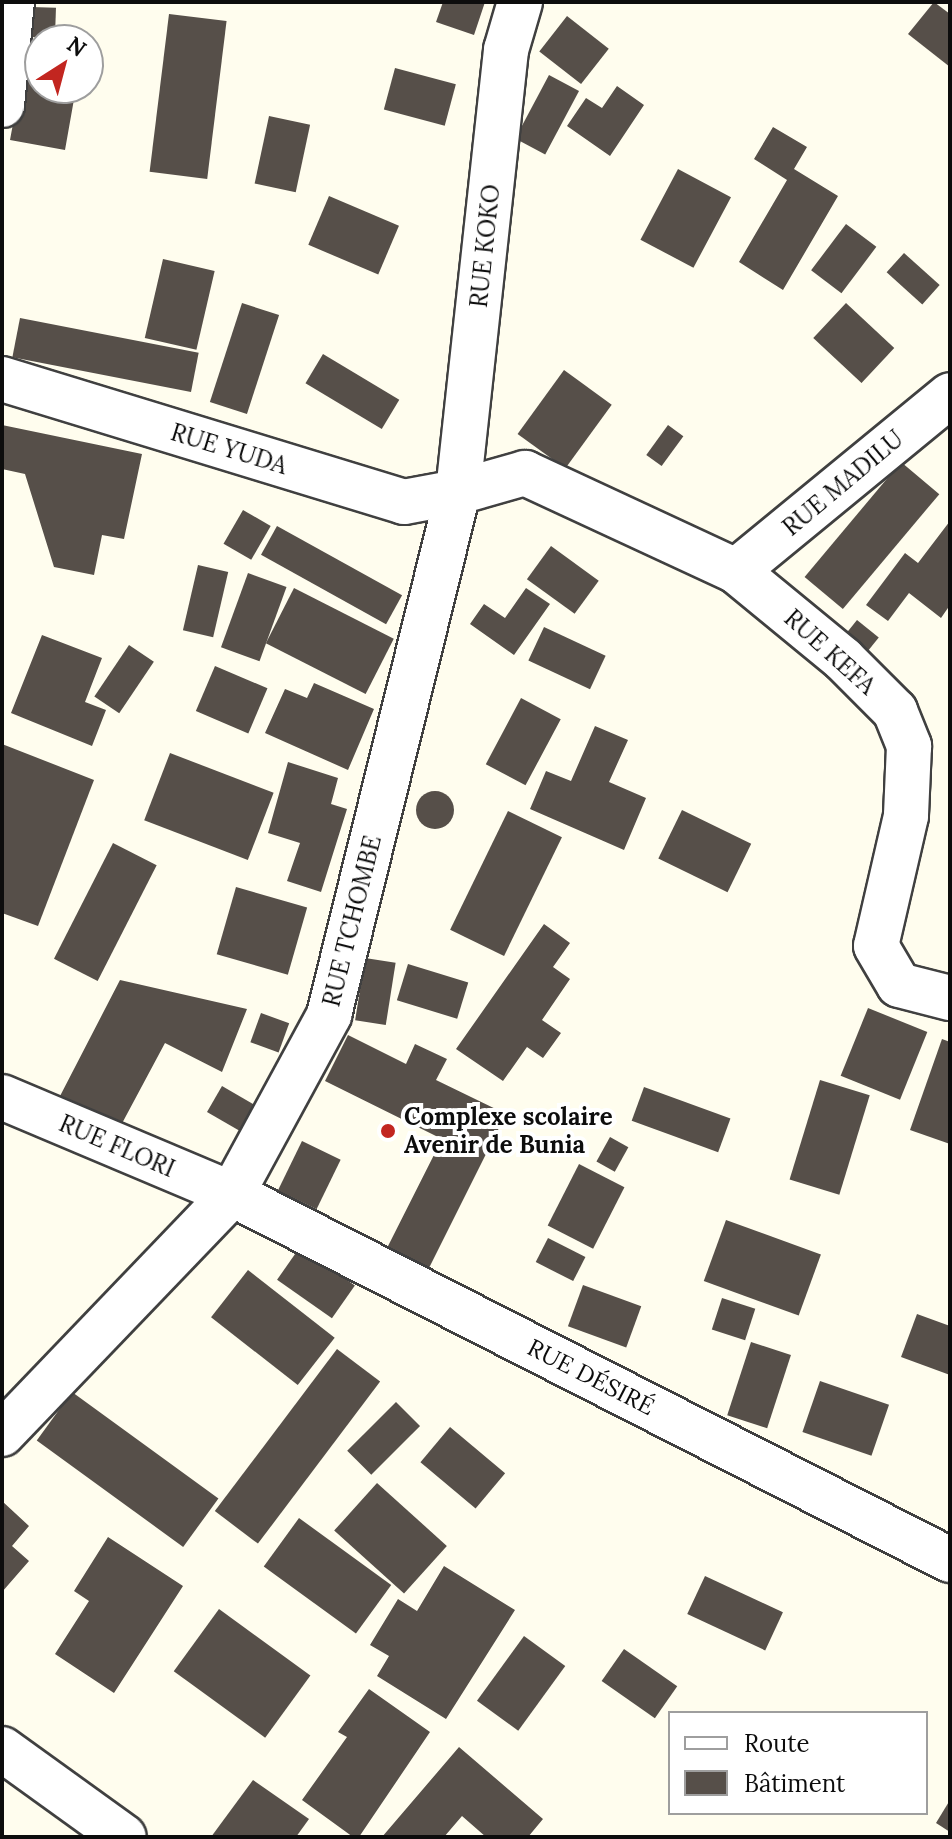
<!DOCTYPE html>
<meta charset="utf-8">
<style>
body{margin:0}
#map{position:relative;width:952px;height:1839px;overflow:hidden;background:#fffdee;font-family:Lora,serif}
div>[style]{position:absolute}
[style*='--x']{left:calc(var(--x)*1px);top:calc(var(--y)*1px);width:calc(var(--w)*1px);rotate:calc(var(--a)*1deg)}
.building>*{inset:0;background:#564f49;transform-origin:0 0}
.round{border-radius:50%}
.roads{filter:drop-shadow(2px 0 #404040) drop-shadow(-2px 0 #404040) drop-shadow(0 2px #404040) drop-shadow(0 -2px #404040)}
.street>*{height:44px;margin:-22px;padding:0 22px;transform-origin:22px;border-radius:22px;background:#fff}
.dots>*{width:22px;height:22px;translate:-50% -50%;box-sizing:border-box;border:4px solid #fff;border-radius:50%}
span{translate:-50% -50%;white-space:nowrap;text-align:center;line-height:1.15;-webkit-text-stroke:8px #fff;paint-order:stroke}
.street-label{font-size:24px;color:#0d0d0d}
.poi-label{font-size:24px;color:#0d0d0d;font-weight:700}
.left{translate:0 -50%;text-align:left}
.frame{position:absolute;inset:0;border:4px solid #0d0d0d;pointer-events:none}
.legend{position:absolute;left:668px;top:1711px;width:260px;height:104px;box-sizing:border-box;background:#fff;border:2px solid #9e9e9e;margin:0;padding:10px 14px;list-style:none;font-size:24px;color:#0d0d0d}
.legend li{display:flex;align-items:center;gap:16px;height:40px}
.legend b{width:40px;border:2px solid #9e9e9e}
.north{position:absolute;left:24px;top:24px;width:80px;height:80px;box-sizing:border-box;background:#fff;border:2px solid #9e9e9e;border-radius:50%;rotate:36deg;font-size:22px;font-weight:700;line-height:32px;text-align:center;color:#0d0d0d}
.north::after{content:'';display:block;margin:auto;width:28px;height:36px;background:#c22620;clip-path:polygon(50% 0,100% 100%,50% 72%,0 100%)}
</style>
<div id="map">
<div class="building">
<div style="clip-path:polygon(443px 2px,485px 2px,474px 35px,436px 22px)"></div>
<div style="clip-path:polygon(934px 2px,950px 14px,950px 67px,908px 34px)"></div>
<div style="left:31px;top:7px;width:25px;height:30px;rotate:2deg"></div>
<div style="left:169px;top:14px;width:58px;height:159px;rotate:7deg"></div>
<div style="left:567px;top:16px;width:53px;height:45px;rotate:38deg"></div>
<div style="left:395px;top:68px;width:63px;height:43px;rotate:15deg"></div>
<div style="clip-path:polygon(23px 69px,40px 72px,40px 88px,76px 88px,65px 150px,10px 140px)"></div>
<div style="left:549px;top:75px;width:34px;height:72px;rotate:28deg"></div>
<div style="clip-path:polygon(617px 86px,644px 105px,610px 156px,567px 126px,586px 98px,602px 108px)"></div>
<div style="left:269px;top:116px;width:42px;height:69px;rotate:12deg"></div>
<div style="clip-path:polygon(773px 127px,807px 147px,794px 169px,838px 196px,783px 290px,739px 262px,787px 180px,754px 159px)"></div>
<div style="left:678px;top:169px;width:60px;height:80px;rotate:28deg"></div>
<div style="left:329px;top:196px;width:76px;height:53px;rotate:23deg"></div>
<div style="left:846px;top:224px;width:38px;height:58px;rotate:37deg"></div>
<div style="left:904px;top:253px;width:48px;height:26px;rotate:42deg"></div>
<div style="left:163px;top:259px;width:53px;height:81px;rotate:13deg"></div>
<div style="left:242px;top:303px;width:39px;height:104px;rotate:18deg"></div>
<div style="left:846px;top:303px;width:66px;height:48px;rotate:43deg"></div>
<div style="left:20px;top:318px;width:182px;height:40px;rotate:11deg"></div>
<div style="left:323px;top:354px;width:89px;height:34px;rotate:31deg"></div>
<div style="left:564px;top:370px;width:59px;height:79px;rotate:36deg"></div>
<div style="clip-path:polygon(2px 425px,142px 454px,124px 539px,102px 535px,94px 575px,54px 567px,25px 474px,2px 469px)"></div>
<div style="left:668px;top:425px;width:19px;height:37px;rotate:36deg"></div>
<div style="left:901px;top:462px;width:50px;height:150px;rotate:40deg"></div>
<div style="left:243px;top:510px;width:32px;height:39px;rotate:30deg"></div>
<div style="clip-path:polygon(950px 521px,950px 605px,941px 618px,909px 593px,888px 621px,866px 605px,905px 553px,918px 563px)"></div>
<div style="left:277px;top:526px;width:143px;height:33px;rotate:29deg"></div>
<div style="left:551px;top:546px;width:59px;height:41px;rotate:36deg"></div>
<div style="left:198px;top:565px;width:31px;height:67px;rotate:13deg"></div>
<div style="left:248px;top:573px;width:41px;height:79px;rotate:20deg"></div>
<div style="left:294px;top:588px;width:112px;height:62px;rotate:27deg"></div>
<div style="clip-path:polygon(526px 588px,550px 604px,514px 655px,470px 624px,484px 604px,505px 618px)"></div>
<div style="left:857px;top:620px;width:28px;height:24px;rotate:39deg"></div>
<div style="left:544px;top:627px;width:68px;height:37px;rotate:25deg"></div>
<div style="clip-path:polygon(42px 635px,102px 658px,85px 702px,106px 710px,92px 746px,11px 713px)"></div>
<div style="left:129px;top:645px;width:30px;height:62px;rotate:34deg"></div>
<div style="left:215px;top:666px;width:57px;height:49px;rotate:23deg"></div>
<div style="clip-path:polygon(314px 683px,374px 709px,348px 770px,265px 733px,285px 689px,307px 698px)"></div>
<div style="left:521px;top:698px;width:45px;height:75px;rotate:28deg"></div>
<div style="clip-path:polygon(595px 726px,628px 740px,609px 782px,646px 798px,624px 850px,530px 809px,546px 771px,571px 781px)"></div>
<div style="clip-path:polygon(2px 744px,94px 780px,38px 926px,2px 913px)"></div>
<div style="left:170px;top:753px;width:111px;height:72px;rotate:21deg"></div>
<div style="clip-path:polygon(288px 762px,338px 778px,331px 804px,347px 809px,321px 892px,287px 881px,300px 843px,268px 833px)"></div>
<div class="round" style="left:416px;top:791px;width:38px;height:38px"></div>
<div style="left:682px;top:810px;width:77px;height:54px;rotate:26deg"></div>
<div style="left:508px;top:811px;width:60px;height:132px;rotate:26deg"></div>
<div style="left:113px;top:843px;width:49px;height:130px;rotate:27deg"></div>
<div style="left:236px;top:887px;width:74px;height:70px;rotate:16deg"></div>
<div style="clip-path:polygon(544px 924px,570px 943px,553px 967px,570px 979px,542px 1020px,561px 1033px,543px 1058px,527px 1047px,503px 1081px,456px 1049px)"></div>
<div style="left:365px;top:958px;width:31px;height:63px;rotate:9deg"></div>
<div style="left:408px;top:964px;width:63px;height:38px;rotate:17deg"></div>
<div style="clip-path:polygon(120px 980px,247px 1009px,222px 1072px,165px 1043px,119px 1129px,59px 1098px)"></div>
<div style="left:868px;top:1008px;width:64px;height:73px;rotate:22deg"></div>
<div style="left:261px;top:1013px;width:30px;height:31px;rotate:20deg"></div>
<div style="clip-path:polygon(348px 1035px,406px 1064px,415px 1044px,447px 1059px,436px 1080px,506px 1114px,425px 1276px,383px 1256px,442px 1139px,325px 1081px)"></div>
<div style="clip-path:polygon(942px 1039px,950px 1042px,950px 1144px,910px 1130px)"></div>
<div style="left:820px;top:1080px;width:52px;height:104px;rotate:17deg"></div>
<div style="left:222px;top:1086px;width:48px;height:30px;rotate:30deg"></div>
<div style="left:644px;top:1087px;width:92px;height:36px;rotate:20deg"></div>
<div style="left:610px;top:1137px;width:21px;height:28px;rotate:29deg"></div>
<div style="left:302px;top:1141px;width:43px;height:55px;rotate:26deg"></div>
<div style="left:579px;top:1164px;width:51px;height:69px;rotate:27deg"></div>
<div style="left:726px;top:1220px;width:101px;height:65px;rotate:20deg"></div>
<div style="left:548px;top:1238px;width:42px;height:27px;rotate:27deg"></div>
<div style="left:300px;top:1247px;width:67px;height:40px;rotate:35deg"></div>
<div style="left:248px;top:1270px;width:110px;height:60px;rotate:38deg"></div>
<div style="left:583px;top:1285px;width:62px;height:44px;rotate:20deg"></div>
<div style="left:722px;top:1298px;width:35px;height:33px;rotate:18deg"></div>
<div style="clip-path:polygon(917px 1314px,950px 1326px,950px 1375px,901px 1357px)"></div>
<div style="left:751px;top:1342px;width:42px;height:77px;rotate:18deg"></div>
<div style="left:337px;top:1349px;width:54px;height:203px;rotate:37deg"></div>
<div style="left:820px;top:1381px;width:73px;height:54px;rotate:19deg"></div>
<div style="left:72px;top:1392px;width:181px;height:60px;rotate:36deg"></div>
<div style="left:396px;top:1402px;width:34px;height:69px;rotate:45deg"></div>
<div style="left:450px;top:1427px;width:72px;height:46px;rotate:40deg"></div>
<div style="left:377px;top:1483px;width:94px;height:64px;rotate:42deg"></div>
<div style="clip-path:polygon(2px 1501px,29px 1526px,12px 1546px,29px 1561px,2px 1592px)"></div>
<div style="left:299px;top:1518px;width:114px;height:60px;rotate:36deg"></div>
<div style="clip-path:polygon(108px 1537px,183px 1586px,114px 1693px,55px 1654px,89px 1601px,74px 1591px)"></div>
<div style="clip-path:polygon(444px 1566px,515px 1610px,446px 1719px,377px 1676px,389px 1656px,370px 1645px,398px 1599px,417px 1611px)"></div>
<div style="left:705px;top:1576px;width:86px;height:42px;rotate:25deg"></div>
<div style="left:219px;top:1609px;width:113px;height:77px;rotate:36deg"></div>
<div style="left:524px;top:1636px;width:51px;height:80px;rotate:36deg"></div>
<div style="left:624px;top:1649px;width:65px;height:39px;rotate:35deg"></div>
<div style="clip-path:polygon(369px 1689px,430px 1732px,359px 1837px,353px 1837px,302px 1800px,347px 1737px,338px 1732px)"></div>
<div style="clip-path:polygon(459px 1747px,543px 1819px,528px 1837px,486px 1837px,462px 1816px,444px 1837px,382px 1837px)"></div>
<div style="clip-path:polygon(253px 1780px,309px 1819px,296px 1837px,211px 1837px)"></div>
<div style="clip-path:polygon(950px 1800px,950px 1832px,936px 1823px)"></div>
</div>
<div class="roads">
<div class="street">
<div style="--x:2;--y:105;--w:103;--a:-84.5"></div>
<div style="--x:2;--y:379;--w:420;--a:17"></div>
<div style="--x:404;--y:502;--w:55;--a:-10.5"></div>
<div style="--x:458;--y:492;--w:70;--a:-15.8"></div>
<div style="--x:525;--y:473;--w:233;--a:24.9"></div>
<div style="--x:736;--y:571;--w:139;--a:39.4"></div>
<div style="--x:843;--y:659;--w:74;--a:45"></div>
<div style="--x:895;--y:711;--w:38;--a:68"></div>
<div style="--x:909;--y:746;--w:70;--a:92.5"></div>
<div style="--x:906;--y:816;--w:133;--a:103"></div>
<div style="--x:876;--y:946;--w:45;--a:59.5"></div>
<div style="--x:899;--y:985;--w:53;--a:14.3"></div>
<div style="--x:736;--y:571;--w:277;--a:-39.4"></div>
<div style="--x:2;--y:1097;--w:250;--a:22.9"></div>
<div style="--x:232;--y:1194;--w:806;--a:27.01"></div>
<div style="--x:2;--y:1434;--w:332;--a:-46.2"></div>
<div style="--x:232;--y:1194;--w:204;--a:-61.5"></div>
<div style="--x:329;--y:1015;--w:539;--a:-76.14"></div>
<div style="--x:458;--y:492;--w:445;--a:-83.8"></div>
<div style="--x:506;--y:50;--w:50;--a:-73.7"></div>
<div style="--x:2;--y:1749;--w:150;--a:35.8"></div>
</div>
</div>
<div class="dots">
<div style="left:388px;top:1131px;background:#c22620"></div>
</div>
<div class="street-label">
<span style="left:485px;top:246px;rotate:-84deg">RUE KOKO</span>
<span style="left:229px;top:449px;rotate:17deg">RUE YUDA</span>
<span style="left:843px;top:483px;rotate:-40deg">RUE MADILU</span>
<span style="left:830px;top:652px;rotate:42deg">RUE KEFA</span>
<span style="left:352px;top:921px;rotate:-76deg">RUE TCHOMBE</span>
<span style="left:117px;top:1146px;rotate:23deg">RUE FLORI</span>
<span style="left:591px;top:1377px;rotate:27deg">RUE DÉSIRÉ</span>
</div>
<div class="poi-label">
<span class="left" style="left:404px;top:1131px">Complexe scolaire<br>Avenir de Bunia</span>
</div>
<div class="frame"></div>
<ul class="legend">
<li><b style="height:10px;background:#fff"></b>Route</li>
<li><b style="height:22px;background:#564f49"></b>Bâtiment</li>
</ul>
<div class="north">N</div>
</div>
